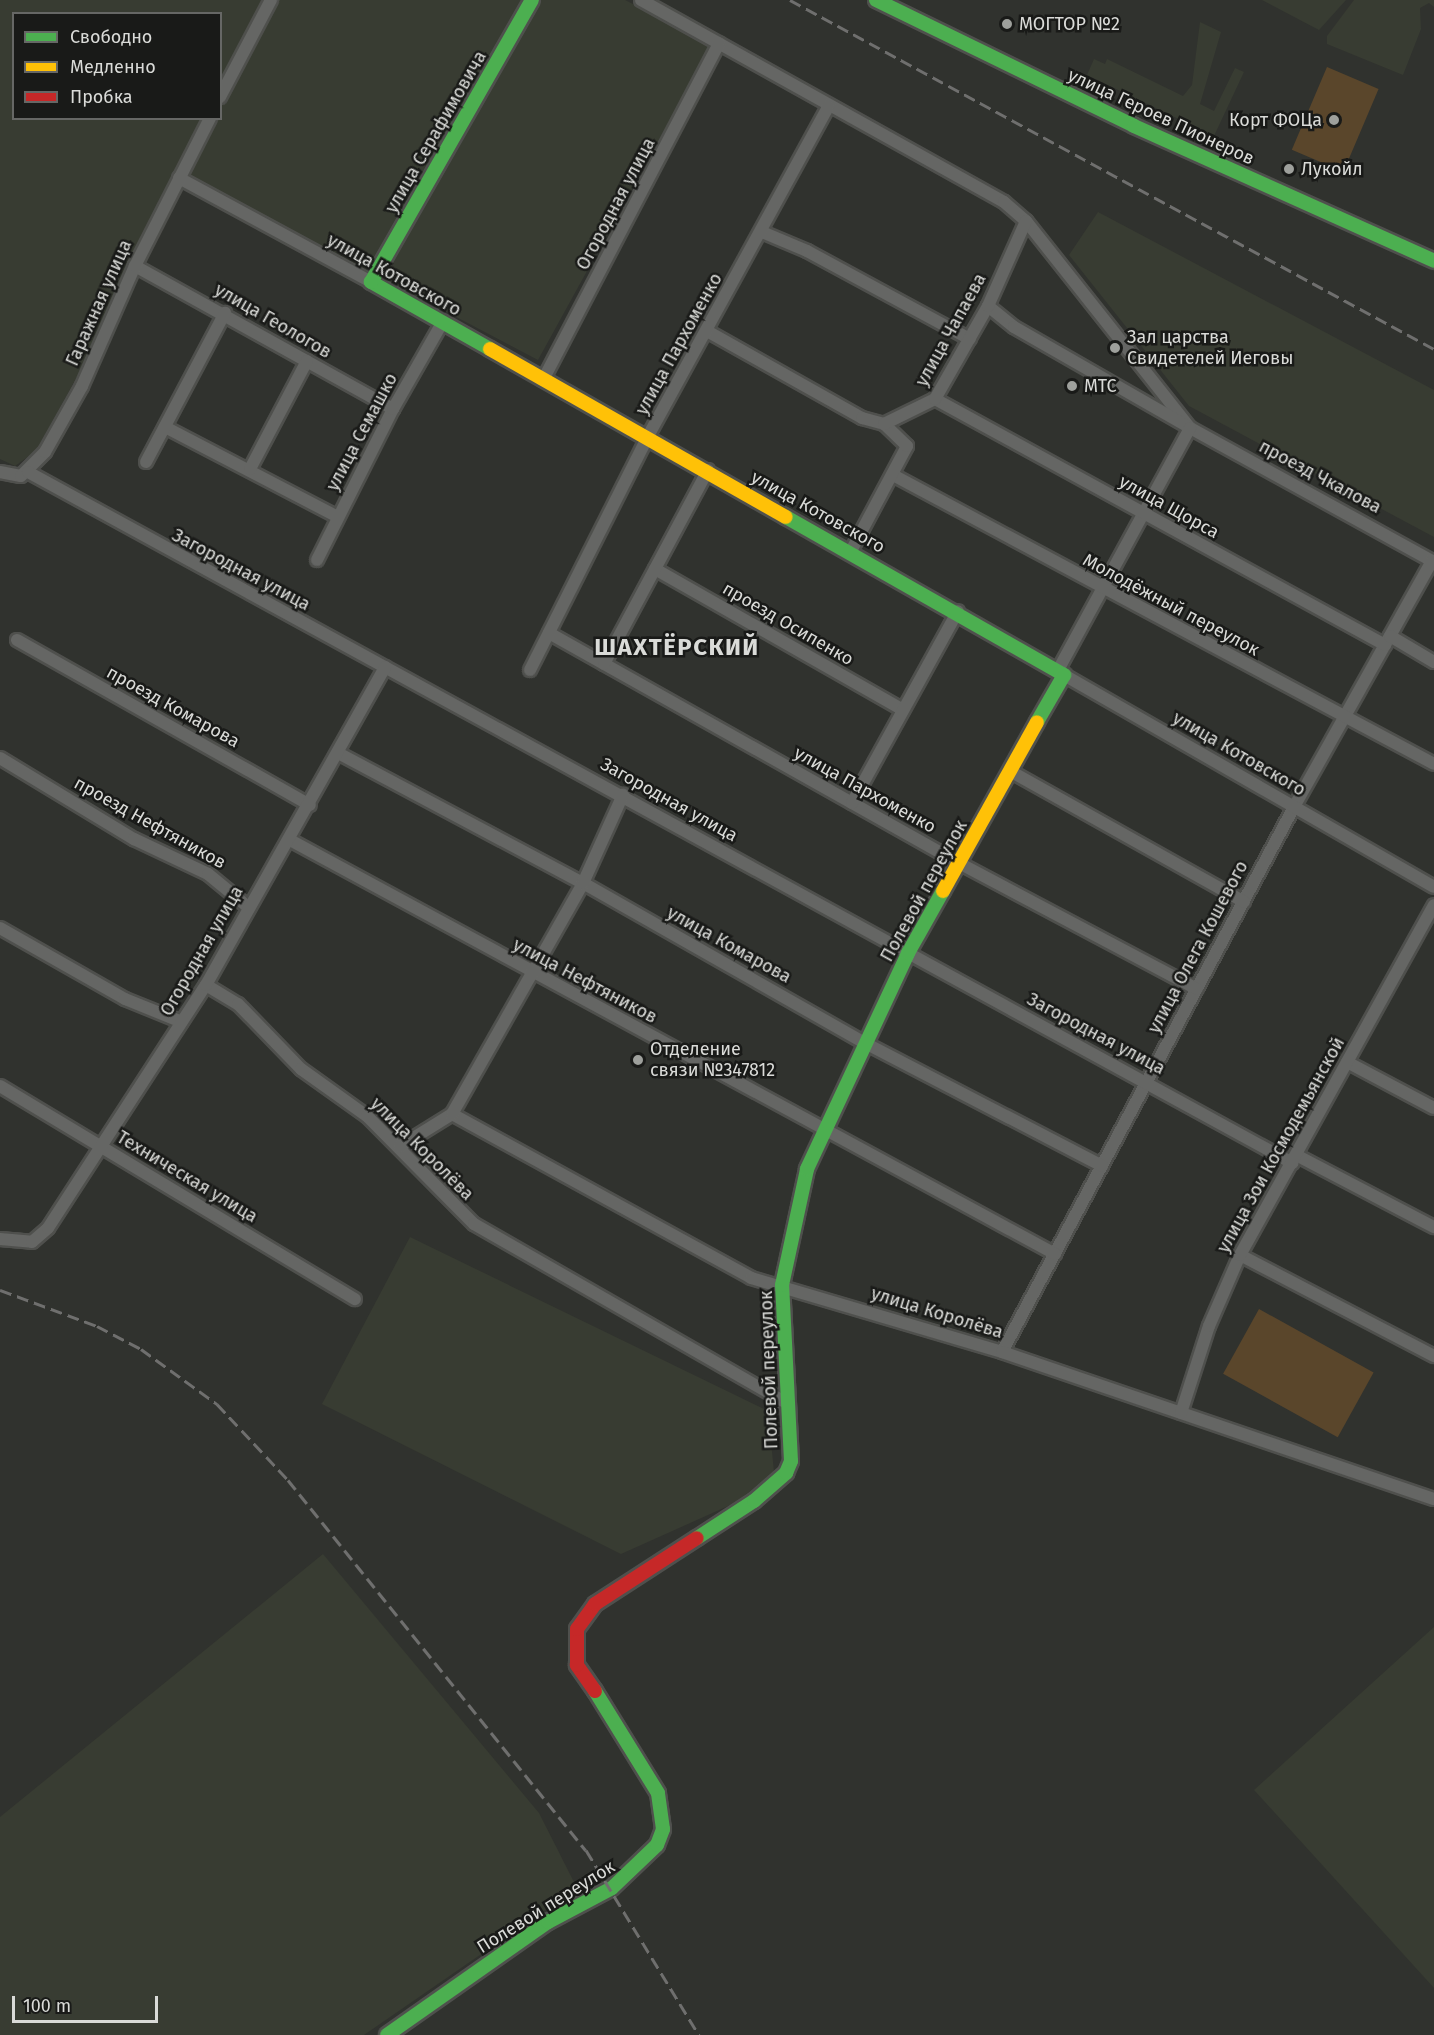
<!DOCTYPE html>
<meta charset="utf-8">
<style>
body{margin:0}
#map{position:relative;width:1434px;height:2035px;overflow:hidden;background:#30322e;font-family:"Fira Sans",sans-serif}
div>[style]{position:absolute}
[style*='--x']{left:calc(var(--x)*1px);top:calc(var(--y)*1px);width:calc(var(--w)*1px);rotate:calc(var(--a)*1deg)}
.built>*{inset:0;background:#383c32}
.green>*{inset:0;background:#5a462b;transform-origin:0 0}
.roads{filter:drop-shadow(2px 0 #4f504d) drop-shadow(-2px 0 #4f504d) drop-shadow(0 2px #4f504d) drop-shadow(0 -2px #4f504d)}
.street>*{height:12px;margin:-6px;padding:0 6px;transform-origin:6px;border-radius:6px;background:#656664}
.fast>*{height:14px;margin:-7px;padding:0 7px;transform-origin:7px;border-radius:7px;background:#4caf50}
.slow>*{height:14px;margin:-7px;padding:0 7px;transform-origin:7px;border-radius:7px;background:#ffc107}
.jam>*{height:14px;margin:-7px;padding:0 7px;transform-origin:7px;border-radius:7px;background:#c62828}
.rail>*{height:3px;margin-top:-1.5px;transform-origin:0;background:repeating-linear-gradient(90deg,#6f6f6e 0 12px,transparent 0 18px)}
.dots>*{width:16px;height:16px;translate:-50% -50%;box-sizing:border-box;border:3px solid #191a18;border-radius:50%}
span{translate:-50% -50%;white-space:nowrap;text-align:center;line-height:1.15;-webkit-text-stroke:5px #191a18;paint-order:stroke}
.poi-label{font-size:18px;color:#dadbd8}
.left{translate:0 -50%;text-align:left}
.right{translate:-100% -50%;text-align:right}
.street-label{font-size:18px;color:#dadbd8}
.district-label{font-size:24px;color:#dadbd8;font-weight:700;letter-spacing:1.5px}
.legend{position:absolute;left:12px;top:12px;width:210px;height:108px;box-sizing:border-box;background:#191a18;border:2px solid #666765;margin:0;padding:8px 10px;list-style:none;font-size:18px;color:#dadbd8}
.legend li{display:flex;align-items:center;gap:12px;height:30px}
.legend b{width:30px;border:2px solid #666765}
.scale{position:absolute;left:12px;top:1996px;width:146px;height:27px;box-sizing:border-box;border:3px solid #dadbd8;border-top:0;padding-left:8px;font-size:18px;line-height:21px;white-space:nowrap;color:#dadbd8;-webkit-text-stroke:4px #191a18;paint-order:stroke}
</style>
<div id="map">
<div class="built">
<div style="clip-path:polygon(evenodd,0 0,625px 0,712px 44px,538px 360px,188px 176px,36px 451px,15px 466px,0 459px,0 0,14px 14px,220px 14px,220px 118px,14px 118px,14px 14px)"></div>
<div style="clip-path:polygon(1262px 0,1346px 0,1319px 30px)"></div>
<div style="clip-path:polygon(1354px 0,1434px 0,1434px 7px,1429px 3px,1420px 8px,1421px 29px,1403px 75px,1327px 44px,1327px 36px)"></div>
<div style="clip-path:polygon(1200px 22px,1221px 32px,1200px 104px,1214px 111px,1235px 68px,1244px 72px,1214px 136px,1087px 75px,1094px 59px,1105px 64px,1107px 59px,1183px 96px,1192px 85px)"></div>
<div style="clip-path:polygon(1098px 212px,1434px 390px,1434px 537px,1189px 406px,1069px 255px)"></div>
<div style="clip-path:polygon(410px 1237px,768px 1411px,774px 1472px,737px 1502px,621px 1554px,322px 1404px)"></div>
<div style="clip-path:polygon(323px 1554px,539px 1813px,577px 1888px,364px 2035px,0 2035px,0 1817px)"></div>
<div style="clip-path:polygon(1434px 1627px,1434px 1988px,1254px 1790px)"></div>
</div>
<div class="green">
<div style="left:1327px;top:67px;width:56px;height:90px;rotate:23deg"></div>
<div style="left:1259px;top:1309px;width:131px;height:74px;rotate:29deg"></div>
</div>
<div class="roads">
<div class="street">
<div style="--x:641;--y:0;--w:415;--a:29.1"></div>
<div style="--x:1004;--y:202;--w:29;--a:41"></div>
<div style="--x:1026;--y:221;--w:264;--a:51.6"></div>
<div style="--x:1190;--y:428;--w:276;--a:28.8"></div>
<div style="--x:1432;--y:561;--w:282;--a:119.3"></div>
<div style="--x:1294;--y:807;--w:618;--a:118.18"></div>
<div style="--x:220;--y:97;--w:110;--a:-62.3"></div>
<div style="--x:179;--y:178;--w:218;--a:28.4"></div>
<div style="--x:762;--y:232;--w:49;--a:22.9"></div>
<div style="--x:807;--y:251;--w:185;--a:28.4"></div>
<div style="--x:135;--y:266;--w:295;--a:29"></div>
<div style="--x:988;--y:306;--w:33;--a:39"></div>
<div style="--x:1014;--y:327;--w:203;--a:29.8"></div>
<div style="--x:1190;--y:428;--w:276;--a:118.6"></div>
<div style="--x:707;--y:331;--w:178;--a:29.3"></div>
<div style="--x:862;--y:418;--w:23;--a:15"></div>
<div style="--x:543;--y:380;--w:380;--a:-62.4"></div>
<div style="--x:935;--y:399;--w:513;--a:28.66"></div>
<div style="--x:165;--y:427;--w:195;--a:27.5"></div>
<div style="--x:146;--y:462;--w:169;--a:-62.1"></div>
<div style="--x:250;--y:469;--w:122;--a:-62.2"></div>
<div style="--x:0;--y:472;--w:21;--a:11"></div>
<div style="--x:21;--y:476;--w:34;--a:-45"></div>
<div style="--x:45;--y:452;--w:76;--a:-60.7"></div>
<div style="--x:82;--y:386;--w:131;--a:-66.2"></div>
<div style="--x:135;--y:266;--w:166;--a:-63.1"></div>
<div style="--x:28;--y:472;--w:1441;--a:28.66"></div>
<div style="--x:893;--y:475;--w:613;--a:28.11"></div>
<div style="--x:851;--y:551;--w:119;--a:-61.9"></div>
<div style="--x:907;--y:446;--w:32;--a:-136"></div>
<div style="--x:884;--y:424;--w:57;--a:-26.1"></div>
<div style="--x:935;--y:399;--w:107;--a:-60.3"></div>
<div style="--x:988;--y:306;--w:93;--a:-65.9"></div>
<div style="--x:317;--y:560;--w:169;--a:-63.3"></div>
<div style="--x:393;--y:409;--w:99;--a:-60.3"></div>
<div style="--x:655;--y:569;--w:285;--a:29.6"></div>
<div style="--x:549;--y:633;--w:470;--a:29.3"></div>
<div style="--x:959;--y:863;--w:269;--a:27.9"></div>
<div style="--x:1390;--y:636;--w:51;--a:30.6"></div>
<div style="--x:17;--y:640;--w:336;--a:29.4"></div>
<div style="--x:604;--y:664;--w:220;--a:-61.8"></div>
<div style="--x:530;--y:670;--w:262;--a:-63.2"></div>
<div style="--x:648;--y:436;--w:376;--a:-61.3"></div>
<div style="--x:1064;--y:675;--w:426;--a:29.8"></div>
<div style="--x:340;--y:754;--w:275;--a:28"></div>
<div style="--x:583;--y:883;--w:324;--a:29.6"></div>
<div style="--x:865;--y:1043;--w:267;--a:27.4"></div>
<div style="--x:0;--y:758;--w:157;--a:31.2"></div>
<div style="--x:134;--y:839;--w:82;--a:25.3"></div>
<div style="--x:208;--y:874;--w:52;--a:39.5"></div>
<div style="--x:1010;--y:771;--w:268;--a:29.2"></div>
<div style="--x:852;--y:803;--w:219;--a:-61.1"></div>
<div style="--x:290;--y:840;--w:870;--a:28.42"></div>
<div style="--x:0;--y:928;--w:144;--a:29.6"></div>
<div style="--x:125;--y:999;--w:61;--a:22"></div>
<div style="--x:206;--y:985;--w:37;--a:31"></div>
<div style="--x:238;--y:1004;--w:91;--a:45.9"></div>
<div style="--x:301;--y:1069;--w:81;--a:35.5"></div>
<div style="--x:367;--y:1116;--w:152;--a:45.3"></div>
<div style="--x:474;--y:1224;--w:361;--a:29.8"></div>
<div style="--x:1347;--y:1062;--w:98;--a:27.9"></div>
<div style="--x:0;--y:1086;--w:414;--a:31"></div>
<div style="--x:452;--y:1114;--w:341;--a:28.7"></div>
<div style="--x:751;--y:1278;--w:262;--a:16.4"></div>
<div style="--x:1002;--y:1352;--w:456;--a:18.8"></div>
<div style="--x:399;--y:1147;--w:62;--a:-31.9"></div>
<div style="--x:452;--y:1114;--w:266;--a:-60.4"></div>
<div style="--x:583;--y:883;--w:97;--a:-65.6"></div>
<div style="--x:1296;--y:1155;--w:156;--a:27.6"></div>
<div style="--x:0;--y:1239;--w:32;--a:5"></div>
<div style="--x:32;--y:1242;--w:21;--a:-41"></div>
<div style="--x:48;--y:1228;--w:290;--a:-57"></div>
<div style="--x:206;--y:985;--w:365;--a:-60.6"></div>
<div style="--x:1240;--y:1255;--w:219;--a:27.5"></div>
<div style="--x:1181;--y:1413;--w:91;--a:-72.2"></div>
<div style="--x:1209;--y:1326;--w:77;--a:-66.4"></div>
<div style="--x:1240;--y:1255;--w:400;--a:-61"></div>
</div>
<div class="fast">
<div style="--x:876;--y:0;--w:287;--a:26"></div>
<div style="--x:1134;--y:126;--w:329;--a:24.2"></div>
<div style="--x:490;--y:349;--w:137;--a:-150.6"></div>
<div style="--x:371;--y:282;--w:325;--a:-60.3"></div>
<div style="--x:786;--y:517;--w:320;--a:29.6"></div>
<div style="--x:1064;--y:675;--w:54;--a:119.9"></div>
<div style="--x:697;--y:1538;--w:68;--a:-33"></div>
<div style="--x:754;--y:1501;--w:43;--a:-41.2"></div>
<div style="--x:786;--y:1473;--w:13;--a:-67"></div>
<div style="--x:791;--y:1461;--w:176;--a:-92.9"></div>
<div style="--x:782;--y:1285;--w:119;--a:-77.8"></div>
<div style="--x:807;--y:1169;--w:238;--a:-64.9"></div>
<div style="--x:908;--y:953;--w:71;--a:-60.6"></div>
<div style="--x:387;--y:2035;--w:197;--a:-35.1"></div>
<div style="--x:548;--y:1922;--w:72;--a:-28"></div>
<div style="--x:612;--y:1888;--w:62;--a:-43.7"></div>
<div style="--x:657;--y:1845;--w:17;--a:-69"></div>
<div style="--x:663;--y:1829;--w:36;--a:-98"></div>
<div style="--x:658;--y:1793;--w:120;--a:-121.7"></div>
</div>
<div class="slow">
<div style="--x:490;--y:349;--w:340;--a:29.6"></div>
<div style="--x:943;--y:891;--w:193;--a:-60.9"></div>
</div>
<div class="jam">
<div style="--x:595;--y:1691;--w:32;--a:-125"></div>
<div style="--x:577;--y:1665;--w:36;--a:-90"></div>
<div style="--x:577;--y:1629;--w:31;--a:-54"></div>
<div style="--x:595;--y:1604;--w:121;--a:-32.9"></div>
</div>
</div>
<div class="rail">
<div style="--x:790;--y:0;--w:732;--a:28.45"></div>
<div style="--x:0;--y:1290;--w:103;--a:20.4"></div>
<div style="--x:97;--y:1326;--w:50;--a:27.6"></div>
<div style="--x:141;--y:1349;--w:94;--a:35.9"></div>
<div style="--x:217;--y:1404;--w:104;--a:46.9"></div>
<div style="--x:288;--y:1480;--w:475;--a:51.2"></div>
<div style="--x:586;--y:1850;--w:217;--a:58.6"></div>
</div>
<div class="dots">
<div style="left:1007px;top:24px;background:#9ea09c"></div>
<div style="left:1334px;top:120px;background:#9ea09c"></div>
<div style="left:1289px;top:169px;background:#9ea09c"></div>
<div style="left:1115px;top:348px;background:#9ea09c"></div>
<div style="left:1072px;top:386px;background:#9ea09c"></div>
<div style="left:638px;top:1060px;background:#9ea09c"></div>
</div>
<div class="poi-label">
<span class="left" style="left:1019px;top:24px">МОГТОР №2</span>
<span class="right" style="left:1322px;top:120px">Корт ФОЦа</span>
<span class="left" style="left:1301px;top:169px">Лукойл</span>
<span class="left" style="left:1127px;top:348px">Зал царства<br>Свидетелей Иеговы</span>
<span class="left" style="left:1084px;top:386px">МТС</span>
<span class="left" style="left:650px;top:1060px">Отделение<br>связи №347812</span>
</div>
<div class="street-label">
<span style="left:1161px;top:117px;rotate:25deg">улица Героев Пионеров</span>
<span style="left:436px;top:132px;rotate:-60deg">улица Серафимовича</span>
<span style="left:616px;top:204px;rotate:-62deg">Огородная улица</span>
<span style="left:394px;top:275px;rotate:29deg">улица Котовского</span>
<span style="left:99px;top:303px;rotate:-66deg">Гаражная улица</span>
<span style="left:273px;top:321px;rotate:30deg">улица Геологов</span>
<span style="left:951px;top:330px;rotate:-61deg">улица Чапаева</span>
<span style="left:679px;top:344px;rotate:-61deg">улица Пархоменко</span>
<span style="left:362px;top:432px;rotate:-62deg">улица Семашко</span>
<span style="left:1320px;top:477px;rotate:28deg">проезд Чкалова</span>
<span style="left:1169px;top:507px;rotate:29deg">улица Щорса</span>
<span style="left:818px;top:512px;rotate:29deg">улица Котовского</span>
<span style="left:241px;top:570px;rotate:28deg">Загородная улица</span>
<span style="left:1171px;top:605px;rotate:28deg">Молодёжный переулок</span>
<span style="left:788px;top:624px;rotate:30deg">проезд Осипенко</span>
<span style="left:173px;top:707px;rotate:29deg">проезд Комарова</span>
<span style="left:1239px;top:754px;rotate:30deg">улица Котовского</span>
<span style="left:865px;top:790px;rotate:29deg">улица Пархоменко</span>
<span style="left:669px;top:800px;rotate:29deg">Загородная улица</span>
<span style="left:150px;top:823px;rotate:29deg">проезд Нефтяников</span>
<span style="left:924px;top:891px;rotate:-61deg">Полевой переулок</span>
<span style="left:729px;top:945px;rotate:29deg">улица Комарова</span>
<span style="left:1198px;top:947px;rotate:-62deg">улица Олега Кошевого</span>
<span style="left:202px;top:951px;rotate:-60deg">Огородная улица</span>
<span style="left:585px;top:981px;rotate:28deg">улица Нефтяников</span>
<span style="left:1096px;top:1034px;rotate:28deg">Загородная улица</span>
<span style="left:1281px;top:1145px;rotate:-61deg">улица Зои Космодемьянской</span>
<span style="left:422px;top:1149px;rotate:45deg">улица Королёва</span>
<span style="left:187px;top:1177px;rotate:31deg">Техническая улица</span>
<span style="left:937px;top:1313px;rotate:17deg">улица Королёва</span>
<span style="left:769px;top:1370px;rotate:-92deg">Полевой переулок</span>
<span style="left:546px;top:1907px;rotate:-32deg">Полевой переулок</span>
</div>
<div class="district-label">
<span style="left:677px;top:648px">ШАХТЁРСКИЙ</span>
</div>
<ul class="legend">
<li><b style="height:8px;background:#4caf50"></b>Свободно</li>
<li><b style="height:8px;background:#ffc107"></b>Медленно</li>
<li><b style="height:8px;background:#c62828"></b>Пробка</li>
</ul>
<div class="scale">100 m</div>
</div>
